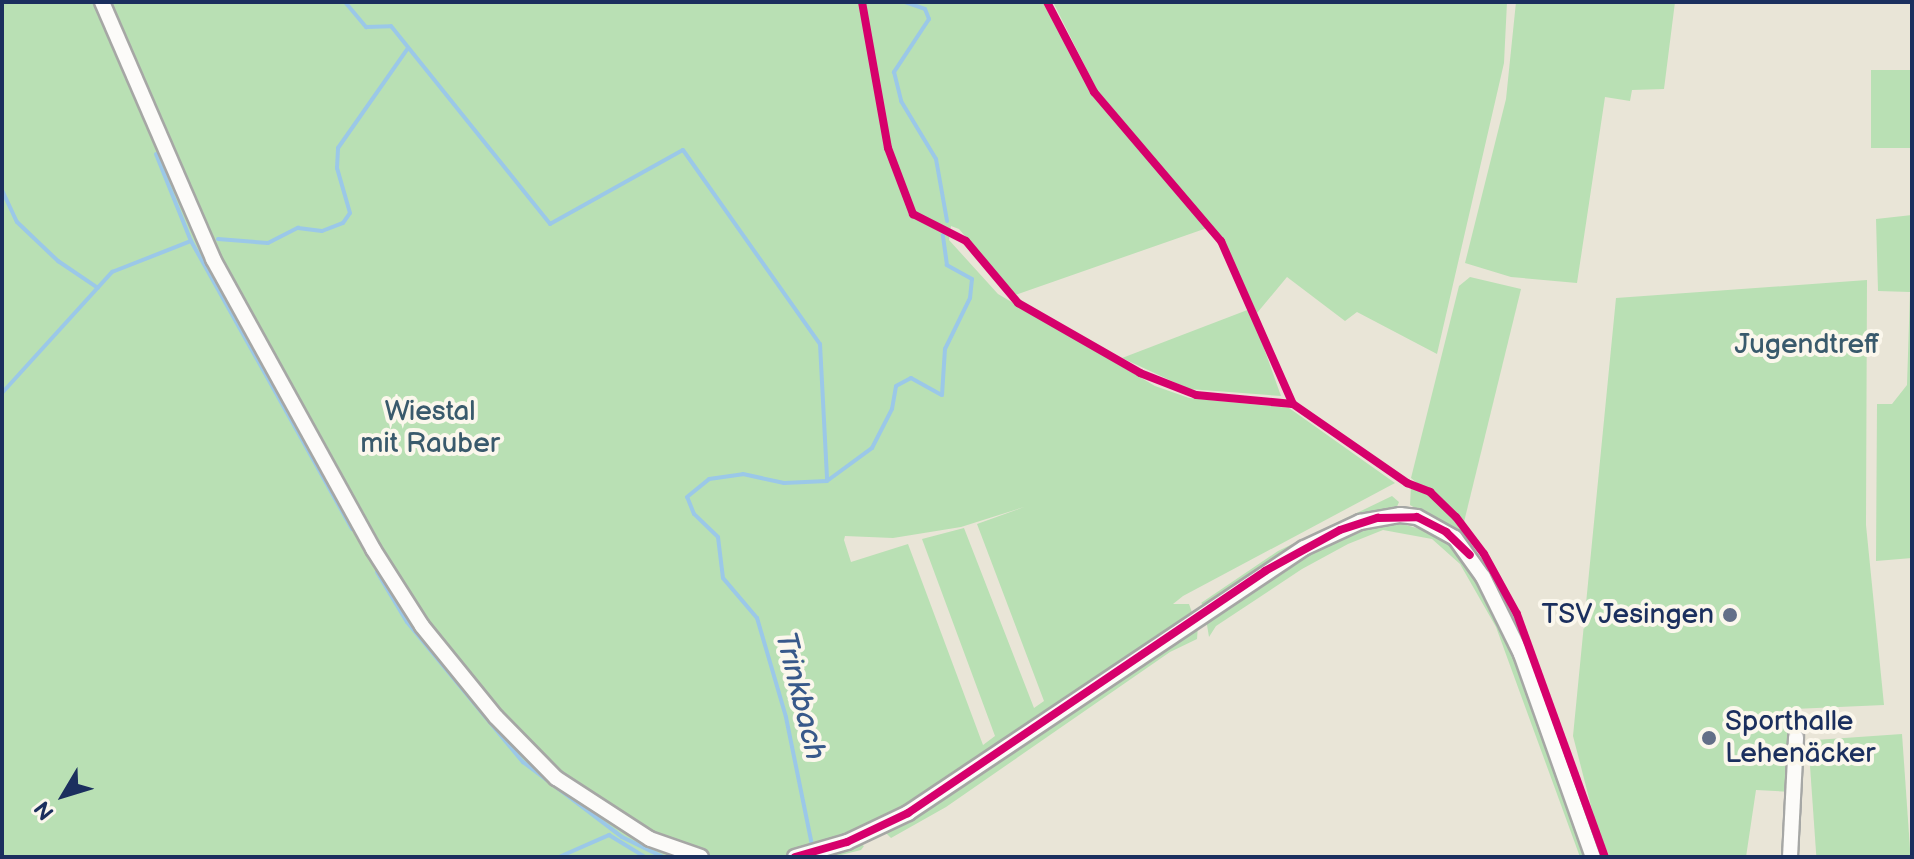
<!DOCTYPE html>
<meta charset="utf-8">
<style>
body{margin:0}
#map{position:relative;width:1914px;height:859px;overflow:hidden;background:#e9e5d7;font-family:"Balsamiq Sans",sans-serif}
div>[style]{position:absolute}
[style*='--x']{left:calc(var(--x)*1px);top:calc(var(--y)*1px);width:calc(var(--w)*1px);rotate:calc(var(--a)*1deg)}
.green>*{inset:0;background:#b9e0b4;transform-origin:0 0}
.stream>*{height:4px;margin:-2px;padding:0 2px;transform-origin:2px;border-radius:2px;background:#9bc8e8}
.roads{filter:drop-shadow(2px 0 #a6a7a5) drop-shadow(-2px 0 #a6a7a5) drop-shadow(0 2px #a6a7a5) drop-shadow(0 -2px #a6a7a5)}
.minor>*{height:14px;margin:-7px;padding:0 7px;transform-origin:7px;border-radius:7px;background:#fcfbf9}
.cycleway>*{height:8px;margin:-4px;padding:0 4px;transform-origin:4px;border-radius:4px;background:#d6006c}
.dots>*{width:22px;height:22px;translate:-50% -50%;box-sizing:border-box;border:4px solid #fbf7ec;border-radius:50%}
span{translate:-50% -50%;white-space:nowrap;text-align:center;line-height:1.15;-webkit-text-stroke:8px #fbf7ec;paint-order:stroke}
.park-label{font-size:28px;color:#395a6c}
.poi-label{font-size:28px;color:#1b2f5e}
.right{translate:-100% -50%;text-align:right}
.left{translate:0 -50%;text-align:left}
.water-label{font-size:30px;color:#38598a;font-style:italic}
.frame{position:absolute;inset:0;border:4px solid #1b2f5e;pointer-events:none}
.north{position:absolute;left:24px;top:755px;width:80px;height:80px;-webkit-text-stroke:6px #fbf7ec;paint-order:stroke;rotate:232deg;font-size:22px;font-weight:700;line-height:32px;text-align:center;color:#1b2f5e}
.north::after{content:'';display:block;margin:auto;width:28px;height:36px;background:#1b2f5e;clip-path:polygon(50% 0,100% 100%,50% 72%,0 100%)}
</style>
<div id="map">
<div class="green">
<div style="clip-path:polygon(evenodd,2px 2px,1043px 2px,1092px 93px,1207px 228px,1015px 295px,959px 229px,951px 226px,949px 240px,998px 294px,1155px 386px,1189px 398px,1289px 408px,1395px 483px,1183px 596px,1173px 604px,1189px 604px,1193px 615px,907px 821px,1198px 626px,1197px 639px,1170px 652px,946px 807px,891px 838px,885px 832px,859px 843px,864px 846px,861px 850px,833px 857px,2px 857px,2px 2px,1024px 507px,977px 524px,1044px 701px,1034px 708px,964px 528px,922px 539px,995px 736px,983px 745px,908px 544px,851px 562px,844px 540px,845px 536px,893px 538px,961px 527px,1024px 507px)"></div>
<div style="clip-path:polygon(1053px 2px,1507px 2px,1504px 63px,1437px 354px,1357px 312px,1345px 321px,1287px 277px,1257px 313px,1222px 238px,1097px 90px)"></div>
<div style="clip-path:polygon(1516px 2px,1675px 2px,1664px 89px,1632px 90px,1630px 101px,1605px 97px,1577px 283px,1511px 277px,1465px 263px,1506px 99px)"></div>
<div style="left:1912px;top:70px;width:78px;height:41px;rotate:90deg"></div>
<div style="clip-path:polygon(1912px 215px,1912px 558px,1876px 561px,1877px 404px,1892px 404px,1907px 385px,1910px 292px,1878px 291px,1876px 219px)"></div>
<div style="clip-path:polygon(1470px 277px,1521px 289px,1464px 522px,1411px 478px,1459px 286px)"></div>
<div style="clip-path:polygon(1867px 280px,1866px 525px,1884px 705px,1794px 709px,1792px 792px,1756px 790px,1746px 857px,1610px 857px,1597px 829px,1573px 736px,1616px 298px)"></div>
<div style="clip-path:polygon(1250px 309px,1281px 396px,1189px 389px,1122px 358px)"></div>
<div style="clip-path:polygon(1411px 485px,1433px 498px,1461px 527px,1515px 618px,1602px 857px,1597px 857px,1481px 562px,1458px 533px,1410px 505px)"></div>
<div style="clip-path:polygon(1392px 496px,1399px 502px,1396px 509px,1355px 519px,1205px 606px,1201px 603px,1278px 551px)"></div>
<div style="clip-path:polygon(1399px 523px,1434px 533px,1450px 543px,1477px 579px,1511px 647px,1586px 857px,1580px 857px,1496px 627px,1460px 564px,1432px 539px,1383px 530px,1348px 544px,1302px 569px,1216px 626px,1209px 637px,1206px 619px,1307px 554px,1363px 528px)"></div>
<div style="left:1902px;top:734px;width:123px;height:94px;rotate:86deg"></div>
</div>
<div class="stream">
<div style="--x:345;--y:2;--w:33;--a:50"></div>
<div style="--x:366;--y:27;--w:25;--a:-2"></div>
<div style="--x:391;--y:26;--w:254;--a:51.2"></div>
<div style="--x:550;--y:224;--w:152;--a:-29.1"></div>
<div style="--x:683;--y:150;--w:237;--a:54.8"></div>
<div style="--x:820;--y:344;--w:135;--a:87"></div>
<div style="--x:905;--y:2;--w:21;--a:19"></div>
<div style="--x:925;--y:9;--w:11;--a:68"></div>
<div style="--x:929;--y:19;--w:64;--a:123.4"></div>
<div style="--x:894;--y:72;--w:30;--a:76"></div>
<div style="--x:901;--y:101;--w:68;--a:58.9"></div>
<div style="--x:936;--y:159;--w:63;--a:79.9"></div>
<div style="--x:156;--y:154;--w:94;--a:68.1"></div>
<div style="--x:191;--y:241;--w:330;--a:60.8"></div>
<div style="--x:2;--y:190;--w:35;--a:65"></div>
<div style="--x:17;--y:222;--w:57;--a:43.6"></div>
<div style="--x:58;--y:261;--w:48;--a:34"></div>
<div style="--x:218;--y:239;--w:50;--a:4.6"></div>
<div style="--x:268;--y:243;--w:34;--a:-27"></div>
<div style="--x:298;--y:228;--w:24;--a:7"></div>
<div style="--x:322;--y:231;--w:22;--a:-21"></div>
<div style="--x:343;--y:223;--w:12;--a:-55"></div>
<div style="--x:350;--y:213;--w:47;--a:-106.1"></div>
<div style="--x:337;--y:168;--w:20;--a:-87"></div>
<div style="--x:338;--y:148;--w:122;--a:-55"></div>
<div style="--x:2;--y:393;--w:164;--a:-47.7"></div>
<div style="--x:112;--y:272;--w:85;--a:-21.4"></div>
<div style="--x:377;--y:572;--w:58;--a:59"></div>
<div style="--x:407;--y:622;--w:182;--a:50.4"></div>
<div style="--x:523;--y:762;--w:124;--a:37.1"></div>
<div style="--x:622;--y:837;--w:46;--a:26"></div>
<div style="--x:813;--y:850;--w:136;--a:-101.5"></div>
<div style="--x:786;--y:717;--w:103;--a:-106.3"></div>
<div style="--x:757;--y:618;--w:52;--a:-130.4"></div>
<div style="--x:723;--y:578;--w:41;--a:-97"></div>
<div style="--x:718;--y:537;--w:33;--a:-136"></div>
<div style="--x:694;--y:514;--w:18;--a:-112"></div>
<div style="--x:687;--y:497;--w:28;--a:-39"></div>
<div style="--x:709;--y:479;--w:34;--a:-8"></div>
<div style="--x:743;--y:474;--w:42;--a:12.4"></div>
<div style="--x:784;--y:483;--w:43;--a:-2.7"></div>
<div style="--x:827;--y:481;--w:56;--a:-36.3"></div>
<div style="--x:872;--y:448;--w:44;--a:-62.9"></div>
<div style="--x:892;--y:409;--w:23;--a:-80"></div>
<div style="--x:896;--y:386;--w:17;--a:-28"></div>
<div style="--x:911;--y:378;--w:35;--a:29"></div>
<div style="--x:942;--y:395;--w:46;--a:-86.3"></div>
<div style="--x:945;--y:349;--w:57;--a:-63.9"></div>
<div style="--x:970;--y:298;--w:19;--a:-84"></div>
<div style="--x:972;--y:279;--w:29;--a:-151"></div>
<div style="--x:947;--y:265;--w:30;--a:-98"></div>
<div style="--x:559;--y:857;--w:55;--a:-23.7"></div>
<div style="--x:609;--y:835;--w:42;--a:31.4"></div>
</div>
<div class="roads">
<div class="minor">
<div style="--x:102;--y:2;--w:280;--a:66.6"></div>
<div style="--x:213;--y:259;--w:331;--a:61.1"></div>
<div style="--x:373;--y:549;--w:91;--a:57.5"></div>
<div style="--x:422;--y:626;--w:117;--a:50.9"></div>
<div style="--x:496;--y:717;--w:86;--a:45.5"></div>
<div style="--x:556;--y:778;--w:112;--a:33"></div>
<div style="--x:650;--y:839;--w:54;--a:19.4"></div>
<div style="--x:795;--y:857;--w:54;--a:-16.1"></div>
<div style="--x:847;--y:842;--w:68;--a:-25.4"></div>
<div style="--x:908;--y:813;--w:476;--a:-33.8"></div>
<div style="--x:1304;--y:548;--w:62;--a:-24.9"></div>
<div style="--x:1360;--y:522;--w:41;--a:-9.9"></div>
<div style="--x:1400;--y:515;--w:17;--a:7"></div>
<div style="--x:1417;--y:517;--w:43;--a:28.9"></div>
<div style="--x:1455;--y:538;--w:48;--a:54.3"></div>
<div style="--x:1483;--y:577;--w:86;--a:63.7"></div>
<div style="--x:1521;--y:654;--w:215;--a:70.5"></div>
<div style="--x:1790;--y:857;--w:120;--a:-87.1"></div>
</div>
</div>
<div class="cycleway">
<div style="--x:862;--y:2;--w:148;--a:79.9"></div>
<div style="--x:888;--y:148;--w:71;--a:69.3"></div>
<div style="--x:913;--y:214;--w:59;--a:27"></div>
<div style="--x:966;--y:241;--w:81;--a:50"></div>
<div style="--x:1018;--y:303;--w:141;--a:29.8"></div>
<div style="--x:1140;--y:373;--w:60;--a:21.4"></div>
<div style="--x:1196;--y:395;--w:97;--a:5.3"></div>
<div style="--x:1293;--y:404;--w:139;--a:34.7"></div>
<div style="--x:1407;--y:483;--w:25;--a:21"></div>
<div style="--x:1430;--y:492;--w:36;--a:44"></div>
<div style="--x:1456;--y:517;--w:46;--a:52.9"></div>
<div style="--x:1484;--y:554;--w:68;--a:61.2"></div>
<div style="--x:1517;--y:614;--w:258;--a:70.1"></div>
<div style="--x:1047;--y:2;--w:102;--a:62.4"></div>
<div style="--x:1094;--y:92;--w:196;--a:49.6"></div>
<div style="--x:1221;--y:241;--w:178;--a:66.2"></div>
<div style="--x:795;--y:857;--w:54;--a:-16.1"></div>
<div style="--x:847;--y:842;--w:68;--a:-25.4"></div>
<div style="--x:908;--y:813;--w:431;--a:-34.1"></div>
<div style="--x:1265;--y:571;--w:85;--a:-28.7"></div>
<div style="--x:1340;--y:530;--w:40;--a:-18"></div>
<div style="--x:1378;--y:518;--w:39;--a:-1"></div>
<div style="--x:1417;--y:517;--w:33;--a:27"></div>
<div style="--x:1446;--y:532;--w:33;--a:44"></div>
</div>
<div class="dots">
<div style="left:1730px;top:615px;background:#636f88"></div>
<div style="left:1709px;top:738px;background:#636f88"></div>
</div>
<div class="park-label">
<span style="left:1807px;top:345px">Jugendtreff</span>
<span style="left:430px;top:428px">Wiestal<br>mit Rauber</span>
</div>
<div class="poi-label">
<span class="right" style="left:1714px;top:615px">TSV Jesingen</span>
<span class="left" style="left:1725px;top:738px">Sporthalle<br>Lehenäcker</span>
</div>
<div class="water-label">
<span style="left:800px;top:696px;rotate:76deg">Trinkbach</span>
</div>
<div class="frame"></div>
<div class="north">N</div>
</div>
